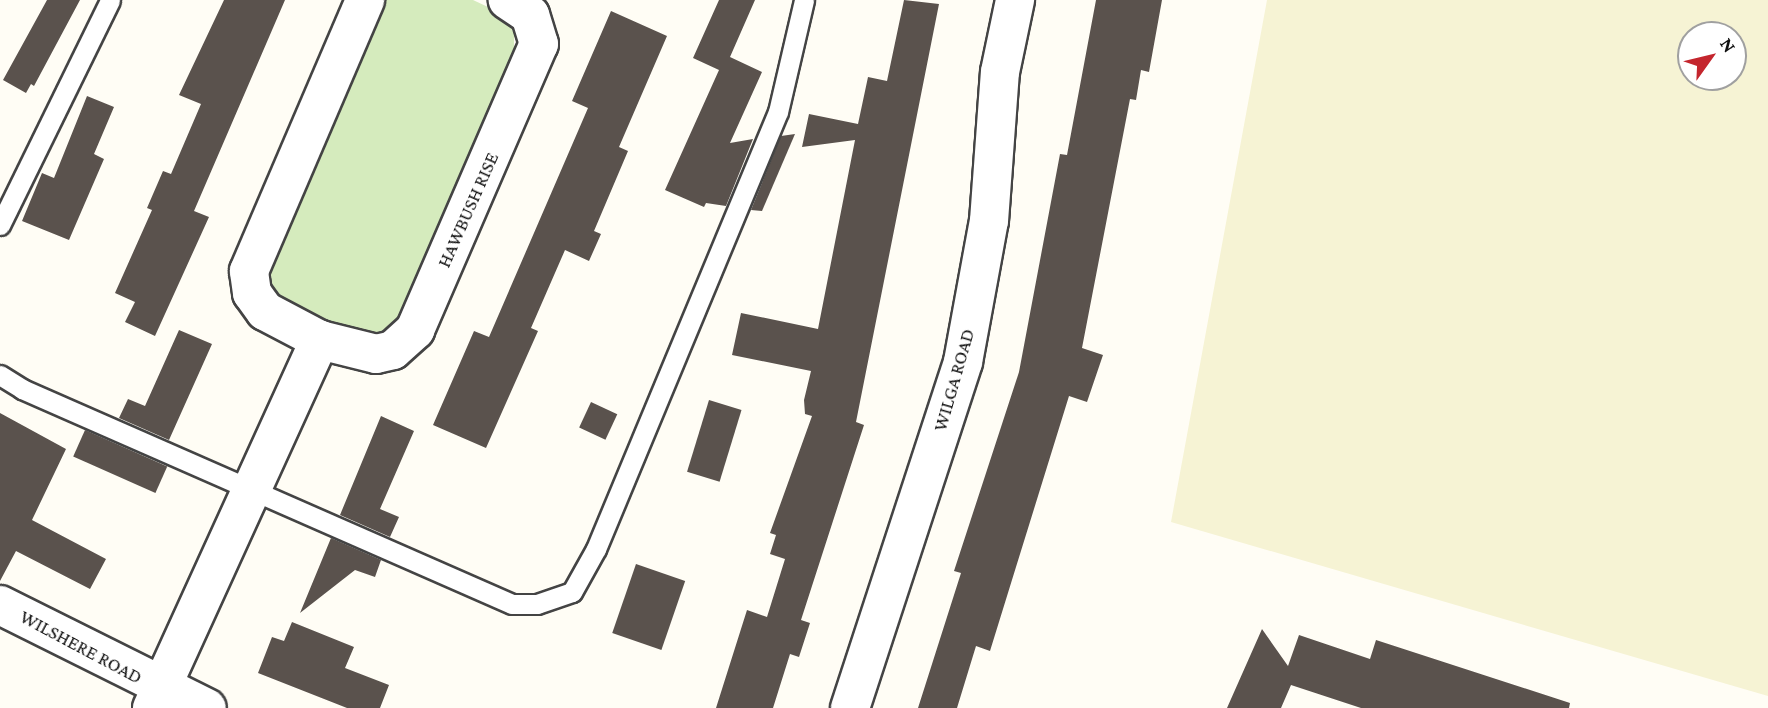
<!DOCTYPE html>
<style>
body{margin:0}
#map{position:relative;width:1768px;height:708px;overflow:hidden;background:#fffdf5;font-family:"Crimson Pro",serif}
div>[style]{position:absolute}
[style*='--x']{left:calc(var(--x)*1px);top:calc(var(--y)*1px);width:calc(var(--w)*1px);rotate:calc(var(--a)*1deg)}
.farmland>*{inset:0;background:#f6f3d4}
.green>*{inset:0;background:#d5ebbd}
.building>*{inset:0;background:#5a524d;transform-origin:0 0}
.roads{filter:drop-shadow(2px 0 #444) drop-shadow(-2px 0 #444) drop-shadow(0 2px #444) drop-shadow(0 -2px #444)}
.lane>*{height:19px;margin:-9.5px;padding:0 9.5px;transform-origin:9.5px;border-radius:9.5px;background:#fff}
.street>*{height:38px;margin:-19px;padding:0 19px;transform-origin:19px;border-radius:19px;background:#fff}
span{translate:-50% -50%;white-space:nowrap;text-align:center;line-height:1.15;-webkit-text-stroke:7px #fff;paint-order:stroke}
.street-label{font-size:19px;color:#111}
.north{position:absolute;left:1677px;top:21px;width:70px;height:70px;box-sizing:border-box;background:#fff;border:2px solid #a0a0a0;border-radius:50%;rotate:56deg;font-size:19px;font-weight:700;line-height:28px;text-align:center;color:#111}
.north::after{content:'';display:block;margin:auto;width:24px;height:32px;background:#c4262e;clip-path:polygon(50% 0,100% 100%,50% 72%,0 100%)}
</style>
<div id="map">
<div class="farmland">
<div style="clip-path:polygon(evenodd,1267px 0,1768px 0,1768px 696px,1171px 522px,1267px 0,1691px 35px,1733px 35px,1733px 77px,1691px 77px,1691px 35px)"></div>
</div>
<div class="green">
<div style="clip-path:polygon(385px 0,473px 0,503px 14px,514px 33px,514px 58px,399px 316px,381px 332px,359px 336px,285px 302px,268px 285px,266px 271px)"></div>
</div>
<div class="building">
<div style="clip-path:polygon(47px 0,80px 0,34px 86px,31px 84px,26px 93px,3px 80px)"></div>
<div style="clip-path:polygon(224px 0,285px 0,194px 211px,209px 217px,155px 336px,125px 322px,135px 302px,115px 293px,152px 210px,147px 208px,163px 171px,171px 174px,201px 104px,179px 95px)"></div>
<div style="clip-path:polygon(719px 0,755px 0,730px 57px,762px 72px,730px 143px,753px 139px,726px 206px,706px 203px,704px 207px,665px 190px,719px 70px,693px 58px)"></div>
<div style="clip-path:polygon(904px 0,939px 4px,856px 422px,864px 425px,801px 620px,810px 623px,799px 657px,790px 654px,773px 708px,716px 708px,747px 610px,767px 617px,785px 559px,770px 554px,776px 535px,770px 533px,812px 416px,805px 414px,804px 400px,811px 371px,732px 355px,741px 313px,818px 329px,855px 140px,802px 147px,809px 114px,858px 124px,868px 77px,887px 81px)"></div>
<div style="clip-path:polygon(1096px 0,1162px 0,1149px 72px,1141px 70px,1136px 100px,1130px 99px,1082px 348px,1103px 355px,1087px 402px,1069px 396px,990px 651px,976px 646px,957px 708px,918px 708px,961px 573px,954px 571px,1019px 372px,1060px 154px,1067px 155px)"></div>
<div style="clip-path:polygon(611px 11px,667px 36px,619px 147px,628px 151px,594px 231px,601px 234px,589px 261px,565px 250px,531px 328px,538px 331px,486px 448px,433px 425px,474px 331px,489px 337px,588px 108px,572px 101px)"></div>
<div style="clip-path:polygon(87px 96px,114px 107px,94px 154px,104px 159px,69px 240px,22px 221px,42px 173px,54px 178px)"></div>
<div style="clip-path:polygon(795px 134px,762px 211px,751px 210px,781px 136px)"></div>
<div style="clip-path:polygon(179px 330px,212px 344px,169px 440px,119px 418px,128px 399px,145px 406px)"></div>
<div style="left:709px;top:400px;width:34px;height:75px;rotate:17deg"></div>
<div style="left:591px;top:402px;width:29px;height:28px;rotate:25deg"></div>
<div style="clip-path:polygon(0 413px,66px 449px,32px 520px,106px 559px,90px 589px,16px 551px,0 581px)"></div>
<div style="clip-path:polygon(381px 416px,414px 431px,380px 509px,399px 517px,390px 537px,340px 515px)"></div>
<div style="left:85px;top:430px;width:90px;height:29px;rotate:24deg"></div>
<div style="clip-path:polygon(331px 538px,381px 560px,375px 577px,355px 570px,300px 613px)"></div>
<div style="left:636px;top:564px;width:52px;height:73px;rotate:19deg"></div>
<div style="clip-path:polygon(292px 622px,354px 647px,345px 668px,389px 685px,380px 708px,347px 708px,258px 673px,272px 637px,284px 641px)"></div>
<div style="clip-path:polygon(1262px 629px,1288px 666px,1299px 635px,1370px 659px,1376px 640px,1570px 703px,1569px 708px,1361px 708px,1291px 685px,1281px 708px,1227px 708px)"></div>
</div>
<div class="roads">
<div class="lane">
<div style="--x:0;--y:225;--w:250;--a:-63.9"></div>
<div style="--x:0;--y:375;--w:26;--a:32"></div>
<div style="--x:22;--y:389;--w:535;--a:23.69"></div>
<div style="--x:512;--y:604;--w:25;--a:0"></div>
<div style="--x:537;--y:604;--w:37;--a:-19"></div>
<div style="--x:572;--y:592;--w:49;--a:-60.8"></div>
<div style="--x:596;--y:549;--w:473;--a:-67.4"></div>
<div style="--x:778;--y:112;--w:115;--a:-76.9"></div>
</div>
<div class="street">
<div style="--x:320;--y:340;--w:58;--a:14"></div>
<div style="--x:376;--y:354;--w:17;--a:-13"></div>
<div style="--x:393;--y:350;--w:30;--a:-42"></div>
<div style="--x:415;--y:330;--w:312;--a:-66.6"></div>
<div style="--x:539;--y:44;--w:30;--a:-107"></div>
<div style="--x:530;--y:15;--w:27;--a:-146"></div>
<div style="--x:0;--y:605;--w:231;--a:26.5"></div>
<div style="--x:152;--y:708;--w:405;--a:-65.5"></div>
<div style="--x:320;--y:340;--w:62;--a:-152.2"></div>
<div style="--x:265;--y:311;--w:22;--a:-126"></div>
<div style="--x:252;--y:293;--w:22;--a:-98"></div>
<div style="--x:249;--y:271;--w:295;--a:-66.8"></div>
<div style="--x:850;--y:708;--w:364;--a:-71.9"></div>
<div style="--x:963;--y:362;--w:143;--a:-79.6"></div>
<div style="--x:989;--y:221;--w:149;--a:-85.8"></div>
<div style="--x:1000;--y:72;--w:74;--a:-78.2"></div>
</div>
</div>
<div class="street-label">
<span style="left:468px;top:210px;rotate:-66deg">HAWBUSH RISE</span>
<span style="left:954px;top:380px;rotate:-74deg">WILGA ROAD</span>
<span style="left:81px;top:647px;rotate:28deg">WILSHERE ROAD</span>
</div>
<div class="north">N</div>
</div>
